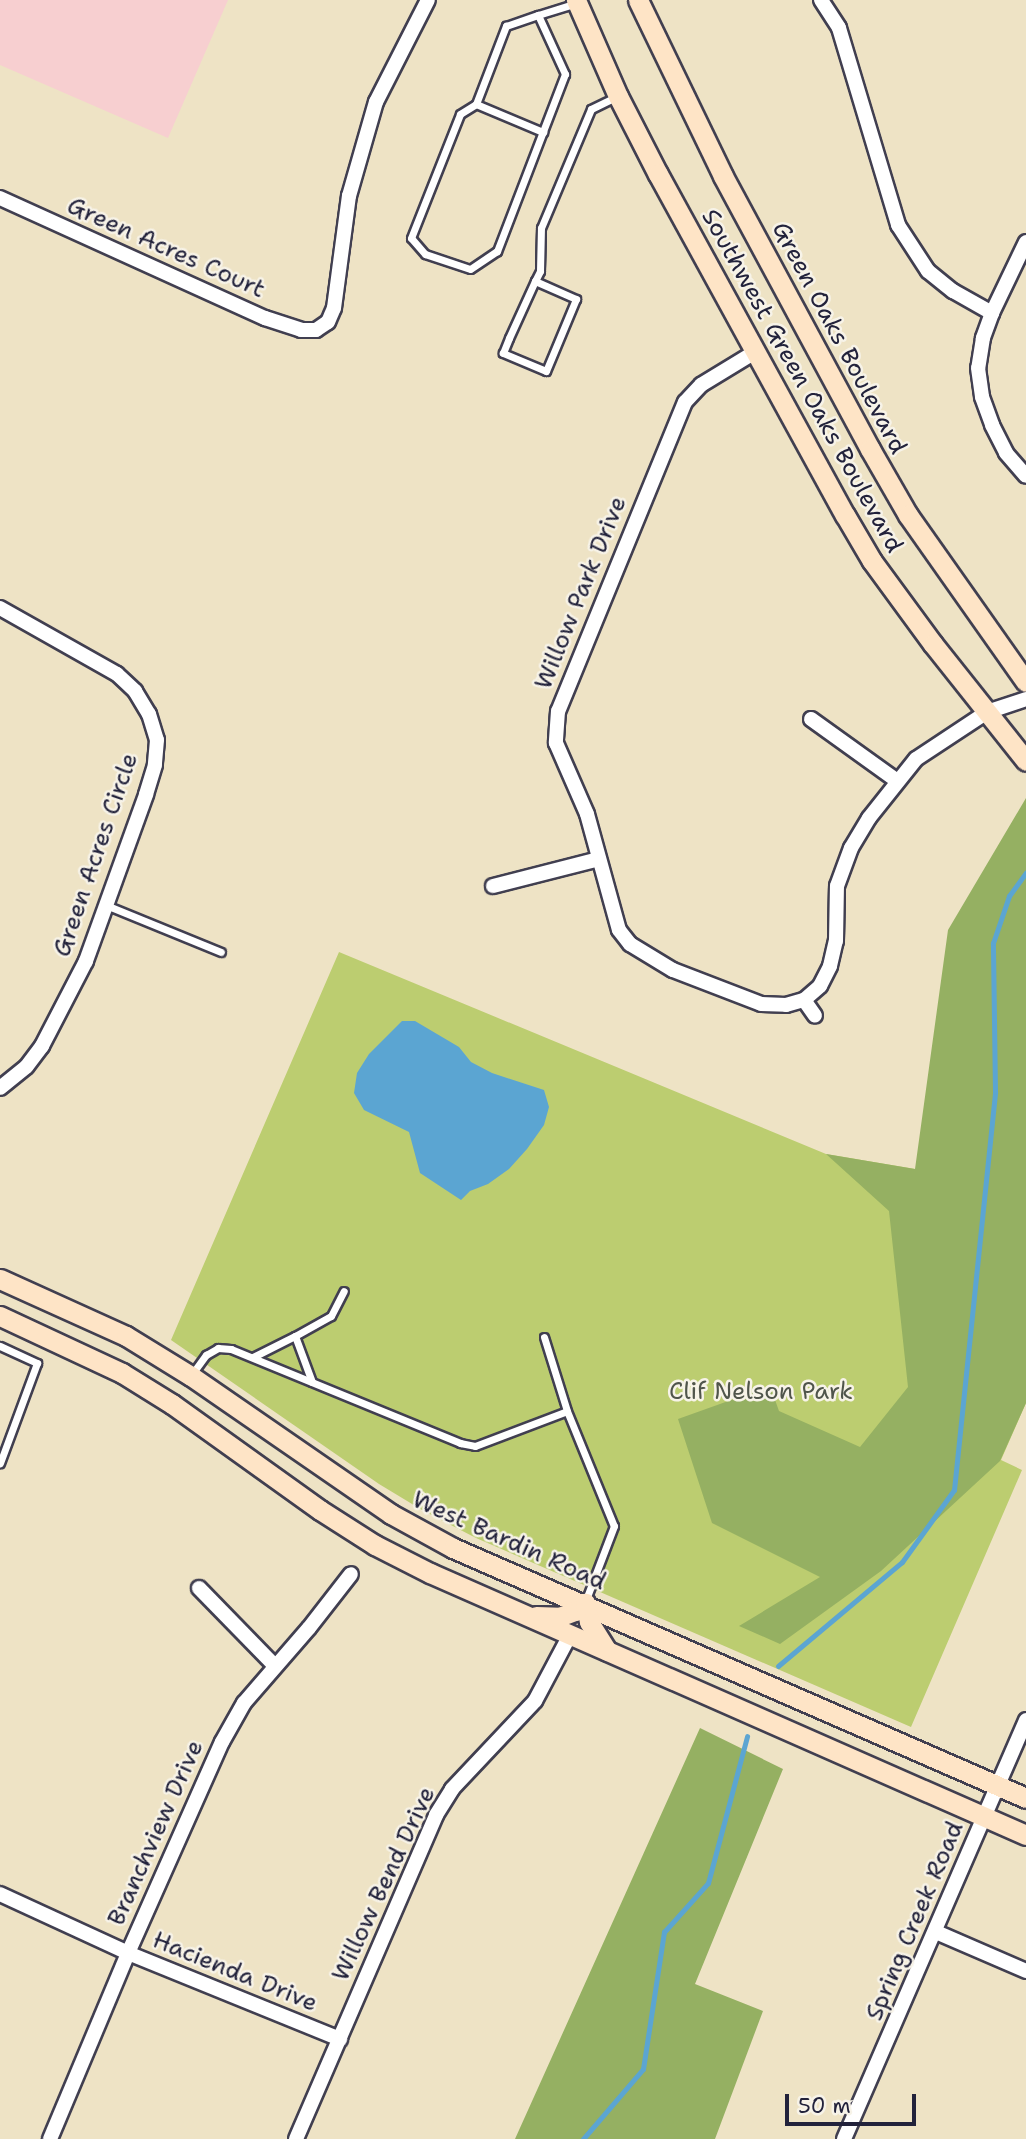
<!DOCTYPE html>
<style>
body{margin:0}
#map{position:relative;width:1026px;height:2139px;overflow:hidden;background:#eee3c5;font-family:"Shantell Sans",sans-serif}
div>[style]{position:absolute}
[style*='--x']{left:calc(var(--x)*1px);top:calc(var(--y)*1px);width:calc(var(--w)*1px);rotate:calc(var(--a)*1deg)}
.built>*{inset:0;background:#f7cfd0}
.green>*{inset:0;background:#bccd70}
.forest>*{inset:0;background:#95b062}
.water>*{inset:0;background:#5ba5d2}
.stream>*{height:5px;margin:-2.5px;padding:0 2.5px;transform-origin:2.5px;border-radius:2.5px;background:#5ba5d2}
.roads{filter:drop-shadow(2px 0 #413f50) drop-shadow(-2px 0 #413f50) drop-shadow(0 2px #413f50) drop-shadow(0 -2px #413f50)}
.lane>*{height:7px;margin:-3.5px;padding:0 3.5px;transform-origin:3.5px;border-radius:3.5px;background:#fff}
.street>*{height:14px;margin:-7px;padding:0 7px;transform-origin:7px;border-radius:7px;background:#fff}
.secondary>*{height:19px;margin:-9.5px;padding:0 9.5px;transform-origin:9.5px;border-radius:9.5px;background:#fee4c6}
span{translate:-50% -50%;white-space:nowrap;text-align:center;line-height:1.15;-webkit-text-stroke:5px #f7f3e8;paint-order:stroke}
.street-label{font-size:24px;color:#22223b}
.park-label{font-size:24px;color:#50554b}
.scale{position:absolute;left:785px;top:2094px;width:131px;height:32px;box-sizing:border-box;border:4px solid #22223b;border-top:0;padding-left:9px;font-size:21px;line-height:24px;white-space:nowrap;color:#22223b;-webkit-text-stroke:5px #f7f3e8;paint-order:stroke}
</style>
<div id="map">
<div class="built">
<div style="clip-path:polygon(0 0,228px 0,168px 138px,0 65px)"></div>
</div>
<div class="green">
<div style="clip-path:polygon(339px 952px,826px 1154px,915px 1169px,1026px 1403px,1001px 1460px,1022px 1470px,911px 1727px,476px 1538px,422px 1510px,379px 1484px,171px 1340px)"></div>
</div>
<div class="forest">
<div style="clip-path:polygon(1026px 798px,1026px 1403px,1000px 1461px,881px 1571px,780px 1644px,739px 1626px,820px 1577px,712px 1523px,678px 1419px,770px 1386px,779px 1411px,860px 1447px,908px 1387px,889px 1211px,826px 1154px,915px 1169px,948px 930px)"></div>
<div style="clip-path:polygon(700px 1728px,783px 1769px,695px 1984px,763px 2011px,715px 2139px,515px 2139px)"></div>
</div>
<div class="water">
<div style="clip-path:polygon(402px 1021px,415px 1021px,459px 1047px,471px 1062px,492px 1073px,544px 1090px,549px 1107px,544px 1125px,527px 1149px,509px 1169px,488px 1184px,470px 1191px,461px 1200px,420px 1173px,409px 1132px,364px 1110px,354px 1093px,357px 1073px,369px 1054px)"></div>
</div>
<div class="stream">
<div style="--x:778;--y:1666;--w:162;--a:-40"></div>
<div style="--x:902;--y:1562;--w:89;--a:-54.2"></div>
<div style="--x:954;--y:1490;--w:400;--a:-84.1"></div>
<div style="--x:995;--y:1092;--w:149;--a:-90.8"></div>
<div style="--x:993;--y:943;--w:50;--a:-71.2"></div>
<div style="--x:1009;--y:896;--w:29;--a:-54"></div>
<div style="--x:583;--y:2139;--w:92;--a:-49.4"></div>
<div style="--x:643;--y:2069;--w:139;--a:-81.3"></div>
<div style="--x:664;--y:1932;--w:66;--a:-48.1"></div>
<div style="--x:708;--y:1883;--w:152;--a:-75.1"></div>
</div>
<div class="roads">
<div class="lane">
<div style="--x:538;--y:15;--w:65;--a:65.4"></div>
<div style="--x:565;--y:74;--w:190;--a:111"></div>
<div style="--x:497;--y:251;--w:32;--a:146"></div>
<div style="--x:470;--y:269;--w:47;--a:-161.6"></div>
<div style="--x:425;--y:254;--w:21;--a:-131"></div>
<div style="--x:411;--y:238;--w:133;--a:-68.4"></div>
<div style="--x:460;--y:114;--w:19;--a:-32"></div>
<div style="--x:476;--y:104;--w:84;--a:-69"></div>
<div style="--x:506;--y:26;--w:34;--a:-19"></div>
<div style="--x:538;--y:15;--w:41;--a:-17.1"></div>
<div style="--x:476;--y:104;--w:73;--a:22.7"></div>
<div style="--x:535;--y:281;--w:45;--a:23.7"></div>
<div style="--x:576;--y:299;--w:78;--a:112.6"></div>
<div style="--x:546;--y:371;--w:47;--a:-157.3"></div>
<div style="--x:503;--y:353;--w:16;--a:-68"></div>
<div style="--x:509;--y:338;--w:63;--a:-65.5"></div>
<div style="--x:535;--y:281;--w:11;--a:-63"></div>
<div style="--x:540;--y:271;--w:43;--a:-88.7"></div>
<div style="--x:541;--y:228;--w:129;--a:-67.2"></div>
<div style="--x:591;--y:109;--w:30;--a:-26"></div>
<div style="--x:106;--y:905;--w:124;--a:22.2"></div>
<div style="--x:295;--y:1336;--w:41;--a:-29.1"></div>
<div style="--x:331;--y:1316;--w:28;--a:-63"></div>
<div style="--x:544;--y:1337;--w:77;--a:72.7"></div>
<div style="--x:0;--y:1346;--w:41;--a:24.7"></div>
<div style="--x:37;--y:1363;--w:107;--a:110.3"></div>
<div style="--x:253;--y:1357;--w:47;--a:-26.6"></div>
<div style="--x:295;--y:1336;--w:49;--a:69.7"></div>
<div style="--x:192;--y:1374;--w:24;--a:-54"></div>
<div style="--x:206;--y:1355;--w:14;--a:-30"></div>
<div style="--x:218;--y:1348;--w:13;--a:4"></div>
<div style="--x:231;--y:1349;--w:248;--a:22.3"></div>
<div style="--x:460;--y:1443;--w:15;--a:11"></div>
<div style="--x:475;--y:1446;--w:98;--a:-20.8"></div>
<div style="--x:567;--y:1411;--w:124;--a:67.8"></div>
<div style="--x:614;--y:1526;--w:81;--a:110.9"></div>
</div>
<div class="street">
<div style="--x:821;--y:0;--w:33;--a:57"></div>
<div style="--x:839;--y:28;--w:206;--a:73.3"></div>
<div style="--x:898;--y:225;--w:55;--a:56.9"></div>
<div style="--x:928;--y:271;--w:32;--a:39"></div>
<div style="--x:953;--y:291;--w:45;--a:29.4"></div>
<div style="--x:0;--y:198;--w:291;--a:24.4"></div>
<div style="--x:265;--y:318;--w:38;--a:18"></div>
<div style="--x:301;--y:330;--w:15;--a:0"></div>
<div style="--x:316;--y:330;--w:14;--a:-34"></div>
<div style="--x:328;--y:322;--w:15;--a:-67"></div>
<div style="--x:334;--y:308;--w:113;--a:-82.4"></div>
<div style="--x:349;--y:196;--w:98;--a:-74"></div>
<div style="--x:376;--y:102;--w:114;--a:-63"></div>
<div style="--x:1026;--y:242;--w:79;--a:115.6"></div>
<div style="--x:992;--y:313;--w:27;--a:110"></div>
<div style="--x:983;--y:338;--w:30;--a:99"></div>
<div style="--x:978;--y:368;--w:29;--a:82"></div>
<div style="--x:982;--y:397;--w:30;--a:70"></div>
<div style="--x:992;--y:425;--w:31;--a:63"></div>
<div style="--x:1006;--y:453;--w:30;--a:49"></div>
<div style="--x:755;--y:352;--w:63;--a:148.6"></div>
<div style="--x:701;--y:385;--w:23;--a:133"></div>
<div style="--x:685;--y:402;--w:334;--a:112.3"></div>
<div style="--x:558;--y:711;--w:32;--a:94"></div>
<div style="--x:556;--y:743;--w:77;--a:66.4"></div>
<div style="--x:587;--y:814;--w:120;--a:74.6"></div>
<div style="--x:619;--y:930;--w:18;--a:52"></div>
<div style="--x:630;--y:944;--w:50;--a:31.2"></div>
<div style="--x:673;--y:970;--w:94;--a:21.1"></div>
<div style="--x:761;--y:1004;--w:25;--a:2"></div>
<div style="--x:786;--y:1005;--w:19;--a:-16"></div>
<div style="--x:804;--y:1000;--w:21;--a:-41"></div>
<div style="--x:820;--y:986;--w:22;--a:-63"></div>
<div style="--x:830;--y:966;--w:26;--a:-77"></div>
<div style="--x:836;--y:941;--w:55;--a:-89"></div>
<div style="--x:837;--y:886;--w:40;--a:-69.8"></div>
<div style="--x:851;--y:848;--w:35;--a:-59"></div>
<div style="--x:869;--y:818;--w:75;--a:-51.5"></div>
<div style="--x:916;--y:759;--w:85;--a:-33.5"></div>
<div style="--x:987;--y:712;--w:41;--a:-18.4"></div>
<div style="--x:0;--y:608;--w:134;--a:29.4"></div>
<div style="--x:117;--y:674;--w:25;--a:43"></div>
<div style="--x:135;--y:691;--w:27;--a:59"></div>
<div style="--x:149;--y:714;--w:27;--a:73"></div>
<div style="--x:157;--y:740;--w:25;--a:95"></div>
<div style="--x:155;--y:765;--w:31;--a:107"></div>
<div style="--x:146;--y:795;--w:177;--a:109.9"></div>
<div style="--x:86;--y:961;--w:96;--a:117.4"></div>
<div style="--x:42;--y:1046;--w:26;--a:127"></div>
<div style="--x:26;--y:1067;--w:33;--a:141"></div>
<div style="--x:811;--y:719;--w:105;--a:35.7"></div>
<div style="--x:493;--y:886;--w:109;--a:-14.3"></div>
<div style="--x:804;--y:1000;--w:19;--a:55"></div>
<div style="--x:199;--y:1588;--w:109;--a:45.7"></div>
<div style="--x:0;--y:1894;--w:141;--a:24.7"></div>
<div style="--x:128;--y:1953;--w:229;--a:22.1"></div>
<div style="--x:936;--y:1932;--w:98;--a:23.4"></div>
<div style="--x:50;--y:2139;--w:202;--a:-67.2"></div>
<div style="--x:128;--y:1953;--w:231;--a:-66"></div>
<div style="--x:222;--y:1742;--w:45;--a:-60.6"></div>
<div style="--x:244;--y:1703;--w:99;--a:-49.1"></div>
<div style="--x:309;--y:1628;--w:68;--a:-52.1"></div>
<div style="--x:296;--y:2139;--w:353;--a:-66.6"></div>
<div style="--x:436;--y:1815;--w:31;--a:-58"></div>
<div style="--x:452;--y:1789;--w:121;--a:-46.7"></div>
<div style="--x:535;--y:1701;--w:75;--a:-62.1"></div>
<div style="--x:844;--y:2139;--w:457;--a:-66.5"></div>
</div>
<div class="secondary">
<div style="--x:576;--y:0;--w:105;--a:66.4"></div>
<div style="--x:618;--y:96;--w:88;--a:62.9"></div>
<div style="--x:658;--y:174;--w:389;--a:61.3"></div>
<div style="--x:845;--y:515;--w:53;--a:59.6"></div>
<div style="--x:872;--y:561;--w:103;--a:53.7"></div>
<div style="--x:933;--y:644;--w:149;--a:51.5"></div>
<div style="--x:638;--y:0;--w:195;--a:64.2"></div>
<div style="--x:723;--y:176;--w:310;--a:61.7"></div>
<div style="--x:870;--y:449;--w:76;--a:60.1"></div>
<div style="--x:908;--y:515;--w:204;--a:54.8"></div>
<div style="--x:0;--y:1279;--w:138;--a:24.3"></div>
<div style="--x:126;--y:1336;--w:76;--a:31.6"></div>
<div style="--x:191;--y:1376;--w:243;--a:34.6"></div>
<div style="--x:391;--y:1514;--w:71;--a:28.7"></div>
<div style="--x:453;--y:1548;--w:625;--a:23.57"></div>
<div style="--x:0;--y:1316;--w:135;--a:25"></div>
<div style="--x:122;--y:1373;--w:59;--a:31.8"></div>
<div style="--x:172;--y:1404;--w:182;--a:35.6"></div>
<div style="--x:320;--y:1510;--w:65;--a:32.5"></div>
<div style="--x:375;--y:1545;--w:62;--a:27"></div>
<div style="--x:430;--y:1573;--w:651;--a:23.73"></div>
<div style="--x:536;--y:1616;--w:23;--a:2"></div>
<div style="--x:559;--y:1617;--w:17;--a:-21"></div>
<div style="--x:575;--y:1611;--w:13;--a:-39"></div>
<div style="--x:585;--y:1603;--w:19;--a:78"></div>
<div style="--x:589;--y:1622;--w:34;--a:58"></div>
</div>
</div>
<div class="street-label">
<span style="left:166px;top:248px;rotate:24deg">Green Acres Court</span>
<span style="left:839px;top:338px;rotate:62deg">Green Oaks Boulevard</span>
<span style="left:802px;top:381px;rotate:61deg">Southwest Green Oaks Boulevard</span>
<span style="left:581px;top:593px;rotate:-68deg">Willow Park Drive</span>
<span style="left:96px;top:855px;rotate:-71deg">Green Acres Circle</span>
<span style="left:509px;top:1541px;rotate:24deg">West Bardin Road</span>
<span style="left:156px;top:1833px;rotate:-66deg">Branchview Drive</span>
<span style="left:384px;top:1884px;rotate:-65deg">Willow Bend Drive</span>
<span style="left:915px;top:1921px;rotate:-67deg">Spring Creek Road</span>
<span style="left:235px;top:1972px;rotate:22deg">Hacienda Drive</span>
</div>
<div class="park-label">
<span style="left:761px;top:1392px">Clif Nelson Park</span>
</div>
<div class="scale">50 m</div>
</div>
